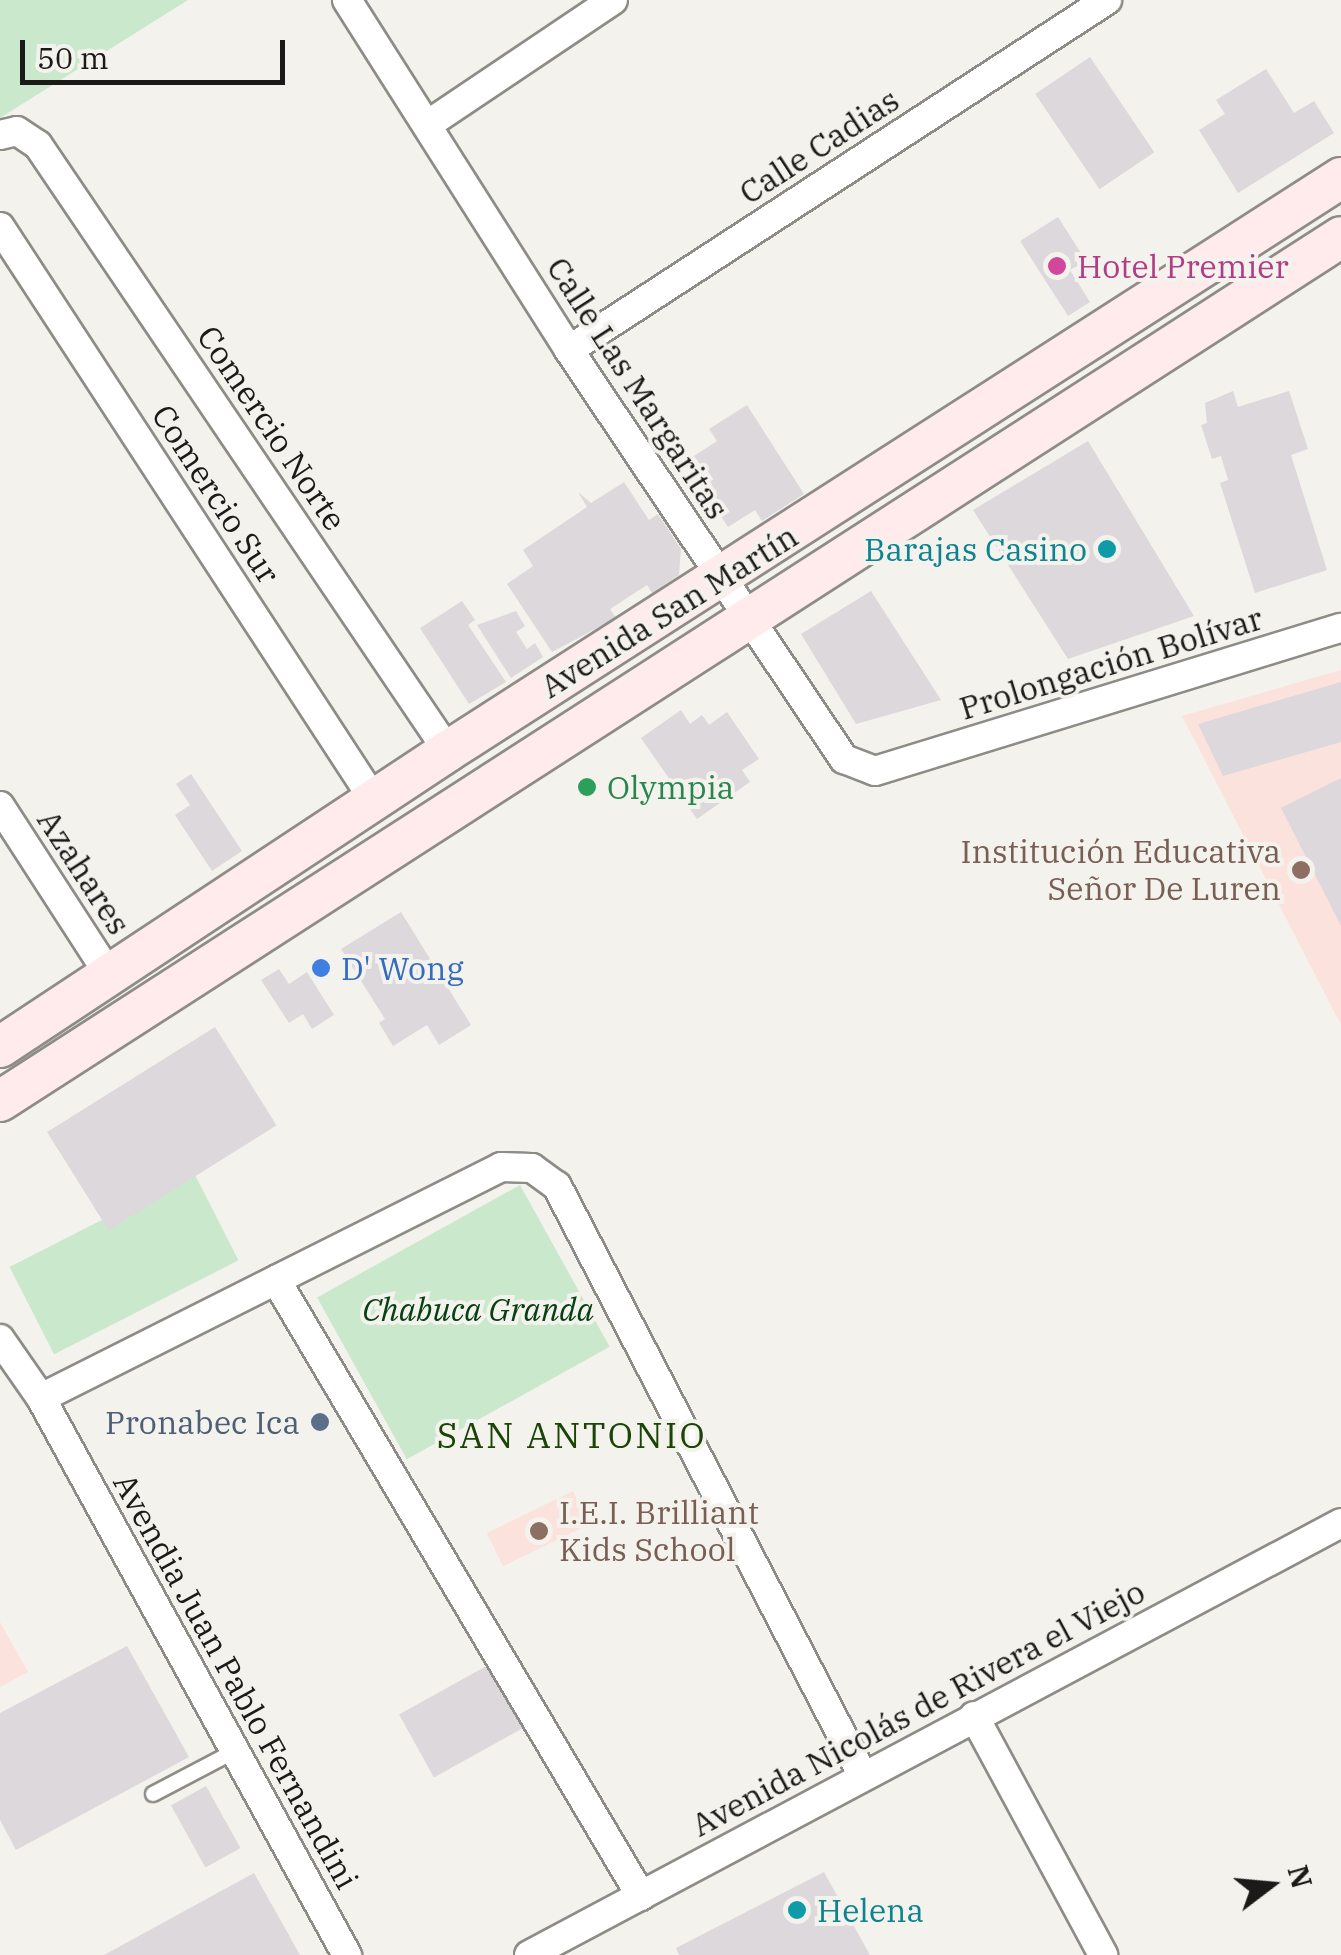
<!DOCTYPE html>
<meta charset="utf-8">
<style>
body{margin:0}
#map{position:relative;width:1341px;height:1955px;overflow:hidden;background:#f4f2ed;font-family:"IBM Plex Serif",serif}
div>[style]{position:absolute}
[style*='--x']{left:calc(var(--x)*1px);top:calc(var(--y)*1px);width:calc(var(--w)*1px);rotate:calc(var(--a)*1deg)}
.education>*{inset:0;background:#fce2dd;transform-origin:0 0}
.green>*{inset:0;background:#cae8cb;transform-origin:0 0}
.building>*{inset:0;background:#dcd8dc;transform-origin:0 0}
.roads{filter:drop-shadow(2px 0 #8d8c87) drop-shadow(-2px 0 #8d8c87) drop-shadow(0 2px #8d8c87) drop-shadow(0 -2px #8d8c87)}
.service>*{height:14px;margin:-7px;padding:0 7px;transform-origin:7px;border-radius:7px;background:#fff}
.minor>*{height:28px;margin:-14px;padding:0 14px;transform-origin:14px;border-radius:14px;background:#fff}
.secondary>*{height:40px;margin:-20px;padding:0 20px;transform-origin:20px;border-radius:20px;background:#ffeaec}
.dots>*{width:28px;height:28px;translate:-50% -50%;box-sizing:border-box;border:5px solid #f4f2ed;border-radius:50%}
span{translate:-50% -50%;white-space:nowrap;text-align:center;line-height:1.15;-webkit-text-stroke:8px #f4f2ed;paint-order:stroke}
.street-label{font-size:32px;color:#1b1a18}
.hotel-label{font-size:32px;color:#b23c85}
.left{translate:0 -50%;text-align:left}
.culture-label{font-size:32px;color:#0d838f}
.right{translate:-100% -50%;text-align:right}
.leisure-label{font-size:32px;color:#27864d}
.education-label{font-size:32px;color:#785e54}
.shop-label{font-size:32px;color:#366cbe}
.park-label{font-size:32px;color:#074012;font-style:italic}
.service-label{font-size:32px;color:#4e5e75}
.neighbourhood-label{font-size:35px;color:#1b4507;letter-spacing:2.5px}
.north{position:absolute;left:1221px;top:1835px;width:100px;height:100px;-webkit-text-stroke:8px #f4f2ed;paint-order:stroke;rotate:74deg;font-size:28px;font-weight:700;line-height:40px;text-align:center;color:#1b1a18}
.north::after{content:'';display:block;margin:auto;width:35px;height:45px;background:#1b1a18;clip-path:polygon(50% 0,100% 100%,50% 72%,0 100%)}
.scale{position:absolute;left:20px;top:40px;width:265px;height:45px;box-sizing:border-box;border:5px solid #1b1a18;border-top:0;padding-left:12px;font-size:30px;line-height:35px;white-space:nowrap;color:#1b1a18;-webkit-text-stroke:8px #f4f2ed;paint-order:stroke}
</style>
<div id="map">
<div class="education">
<div style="clip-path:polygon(1341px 670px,1341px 1025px,1182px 716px)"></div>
<div style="left:573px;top:1491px;width:37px;height:96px;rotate:64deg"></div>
<div style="clip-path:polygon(0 1622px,28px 1672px,0 1687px)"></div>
</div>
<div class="green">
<div style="clip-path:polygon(0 0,188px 0,0 118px)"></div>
<div style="left:194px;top:1173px;width:98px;height:207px;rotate:63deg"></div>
<div style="left:520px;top:1185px;width:185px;height:232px;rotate:61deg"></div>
</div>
<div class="building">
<div style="left:1090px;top:57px;width:115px;height:66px;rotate:56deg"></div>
<div style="clip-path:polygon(1266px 69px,1294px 113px,1314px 101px,1334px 133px,1238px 193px,1199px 130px,1225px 114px,1216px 100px)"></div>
<div style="clip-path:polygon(1058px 217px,1086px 261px,1070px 270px,1090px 302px,1068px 316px,1020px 241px)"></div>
<div style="clip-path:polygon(1233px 391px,1238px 407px,1289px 391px,1308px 449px,1291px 455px,1327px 570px,1255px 593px,1220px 483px,1228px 480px,1221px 456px,1212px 459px,1201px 425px,1207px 423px,1205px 403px)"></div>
<div style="clip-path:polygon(747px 405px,804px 494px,762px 521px,755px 510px,728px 527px,692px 473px,701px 466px,694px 456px,717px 441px,709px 429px)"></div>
<div style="clip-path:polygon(1088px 441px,1194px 616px,1068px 659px,973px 510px)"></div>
<div style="clip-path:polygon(624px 482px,649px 520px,658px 514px,681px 549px,679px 575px,652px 593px,647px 585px,610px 609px,616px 618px,552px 652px,507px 584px,533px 566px,523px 550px,587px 507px,578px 492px,591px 503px)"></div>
<div style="clip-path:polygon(871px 591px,941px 700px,856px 724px,801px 634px)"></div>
<div style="clip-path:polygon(462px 601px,475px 620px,468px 625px,506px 682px,469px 704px,420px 628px)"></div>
<div style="clip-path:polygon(516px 611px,525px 626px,516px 632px,527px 649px,535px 643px,543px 657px,511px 678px,477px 625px)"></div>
<div style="clip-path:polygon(1341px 682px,1341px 742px,1223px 776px,1198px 724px)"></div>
<div style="clip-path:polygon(681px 710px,690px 724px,702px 715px,709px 725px,727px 712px,759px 759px,742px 770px,750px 782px,697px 819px,641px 738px)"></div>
<div style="clip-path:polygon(191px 774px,242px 851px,212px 871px,175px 815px,190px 805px,176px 784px)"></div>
<div style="clip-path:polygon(1341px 778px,1341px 926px,1281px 808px)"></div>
<div style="clip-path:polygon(401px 912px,471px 1025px,439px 1045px,427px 1025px,393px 1046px,379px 1023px,385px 1019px,341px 949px)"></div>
<div style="clip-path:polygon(279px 969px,289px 984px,307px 972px,334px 1015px,312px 1029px,303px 1014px,289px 1023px,261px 980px)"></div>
<div style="left:215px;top:1027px;width:116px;height:198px;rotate:58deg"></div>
<div style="clip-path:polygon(127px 1646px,189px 1757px,16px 1850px,0 1820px,0 1713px)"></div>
<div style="left:490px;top:1664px;width:72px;height:104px;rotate:61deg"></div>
<div style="left:206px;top:1786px;width:71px;height:40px;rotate:61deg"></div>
<div style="clip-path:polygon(824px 1872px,870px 1955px,679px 1955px,676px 1948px)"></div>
<div style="clip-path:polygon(254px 1873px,300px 1955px,104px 1955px)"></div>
</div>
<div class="roads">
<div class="service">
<div style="--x:153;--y:1794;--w:93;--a:-27.7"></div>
</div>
<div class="minor">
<div style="--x:347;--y:0;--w:414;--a:57.6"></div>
<div style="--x:569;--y:350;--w:493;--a:56.1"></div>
<div style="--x:844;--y:759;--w:33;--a:21"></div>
<div style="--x:875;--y:771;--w:487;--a:-17.1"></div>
<div style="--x:427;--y:125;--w:224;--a:-33.9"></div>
<div style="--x:0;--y:135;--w:17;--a:-13"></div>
<div style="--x:17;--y:131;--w:25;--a:34"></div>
<div style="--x:38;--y:145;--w:732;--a:55.92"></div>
<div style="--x:0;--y:227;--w:684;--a:56.87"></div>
<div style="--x:569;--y:350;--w:642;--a:-33.05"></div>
<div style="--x:0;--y:806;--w:202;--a:57.1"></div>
<div style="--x:276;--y:1280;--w:716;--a:59.35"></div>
<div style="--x:0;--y:1339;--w:72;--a:55.2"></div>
<div style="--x:41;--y:1398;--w:636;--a:61.22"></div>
<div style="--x:41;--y:1398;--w:515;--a:-26.66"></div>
<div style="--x:501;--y:1167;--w:31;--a:2"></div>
<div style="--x:532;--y:1168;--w:31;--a:36"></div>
<div style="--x:557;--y:1186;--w:662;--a:62.58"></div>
<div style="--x:974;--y:1716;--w:272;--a:61.6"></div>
<div style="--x:529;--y:1955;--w:920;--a:-28.01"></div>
</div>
<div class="secondary">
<div style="--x:0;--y:1047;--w:537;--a:-33.45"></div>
<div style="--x:448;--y:751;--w:1061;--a:-32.69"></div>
<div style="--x:0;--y:1101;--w:1595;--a:-32.79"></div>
</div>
</div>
<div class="dots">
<div style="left:1057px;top:266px;background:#d1479c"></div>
<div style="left:1107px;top:549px;background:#0f9aa8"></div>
<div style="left:587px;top:787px;background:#2e9e5b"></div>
<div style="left:1301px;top:870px;background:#8d6e63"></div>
<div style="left:321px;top:968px;background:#3f7fe0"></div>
<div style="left:320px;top:1422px;background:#5c6f8a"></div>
<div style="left:539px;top:1531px;background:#8d6e63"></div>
<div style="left:797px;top:1910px;background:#0f9aa8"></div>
</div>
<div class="street-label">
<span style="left:819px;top:146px;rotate:-33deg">Calle Cadias</span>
<span style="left:638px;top:388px;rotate:57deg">Calle Las Margaritas</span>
<span style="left:272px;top:428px;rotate:56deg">Comercio Norte</span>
<span style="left:216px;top:494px;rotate:57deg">Comercio Sur</span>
<span style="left:669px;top:611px;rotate:-32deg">Avenida San Martín</span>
<span style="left:1111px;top:663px;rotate:-17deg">Prolongación Bolívar</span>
<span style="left:84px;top:872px;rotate:57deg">Azahares</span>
<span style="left:236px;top:1681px;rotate:61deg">Avendia Juan Pablo Fernandini</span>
<span style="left:918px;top:1708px;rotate:-28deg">Avenida Nicolás de Rivera el Viejo</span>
</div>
<div class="hotel-label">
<span class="left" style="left:1077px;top:266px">Hotel Premier</span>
</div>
<div class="culture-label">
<span class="right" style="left:1087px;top:549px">Barajas Casino</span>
<span class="left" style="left:817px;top:1910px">Helena</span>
</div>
<div class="leisure-label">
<span class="left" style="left:607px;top:787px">Olympia</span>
</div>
<div class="education-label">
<span class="right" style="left:1281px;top:870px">Institución Educativa<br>Señor De Luren</span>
<span class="left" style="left:559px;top:1531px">I.E.I. Brilliant<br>Kids School</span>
</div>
<div class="shop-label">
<span class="left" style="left:341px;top:968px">D' Wong</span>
</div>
<div class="park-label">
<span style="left:478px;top:1309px">Chabuca Granda</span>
</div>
<div class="service-label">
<span class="right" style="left:300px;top:1422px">Pronabec Ica</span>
</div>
<div class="neighbourhood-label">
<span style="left:572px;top:1435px">SAN ANTONIO</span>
</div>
<div class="north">N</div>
<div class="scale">50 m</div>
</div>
